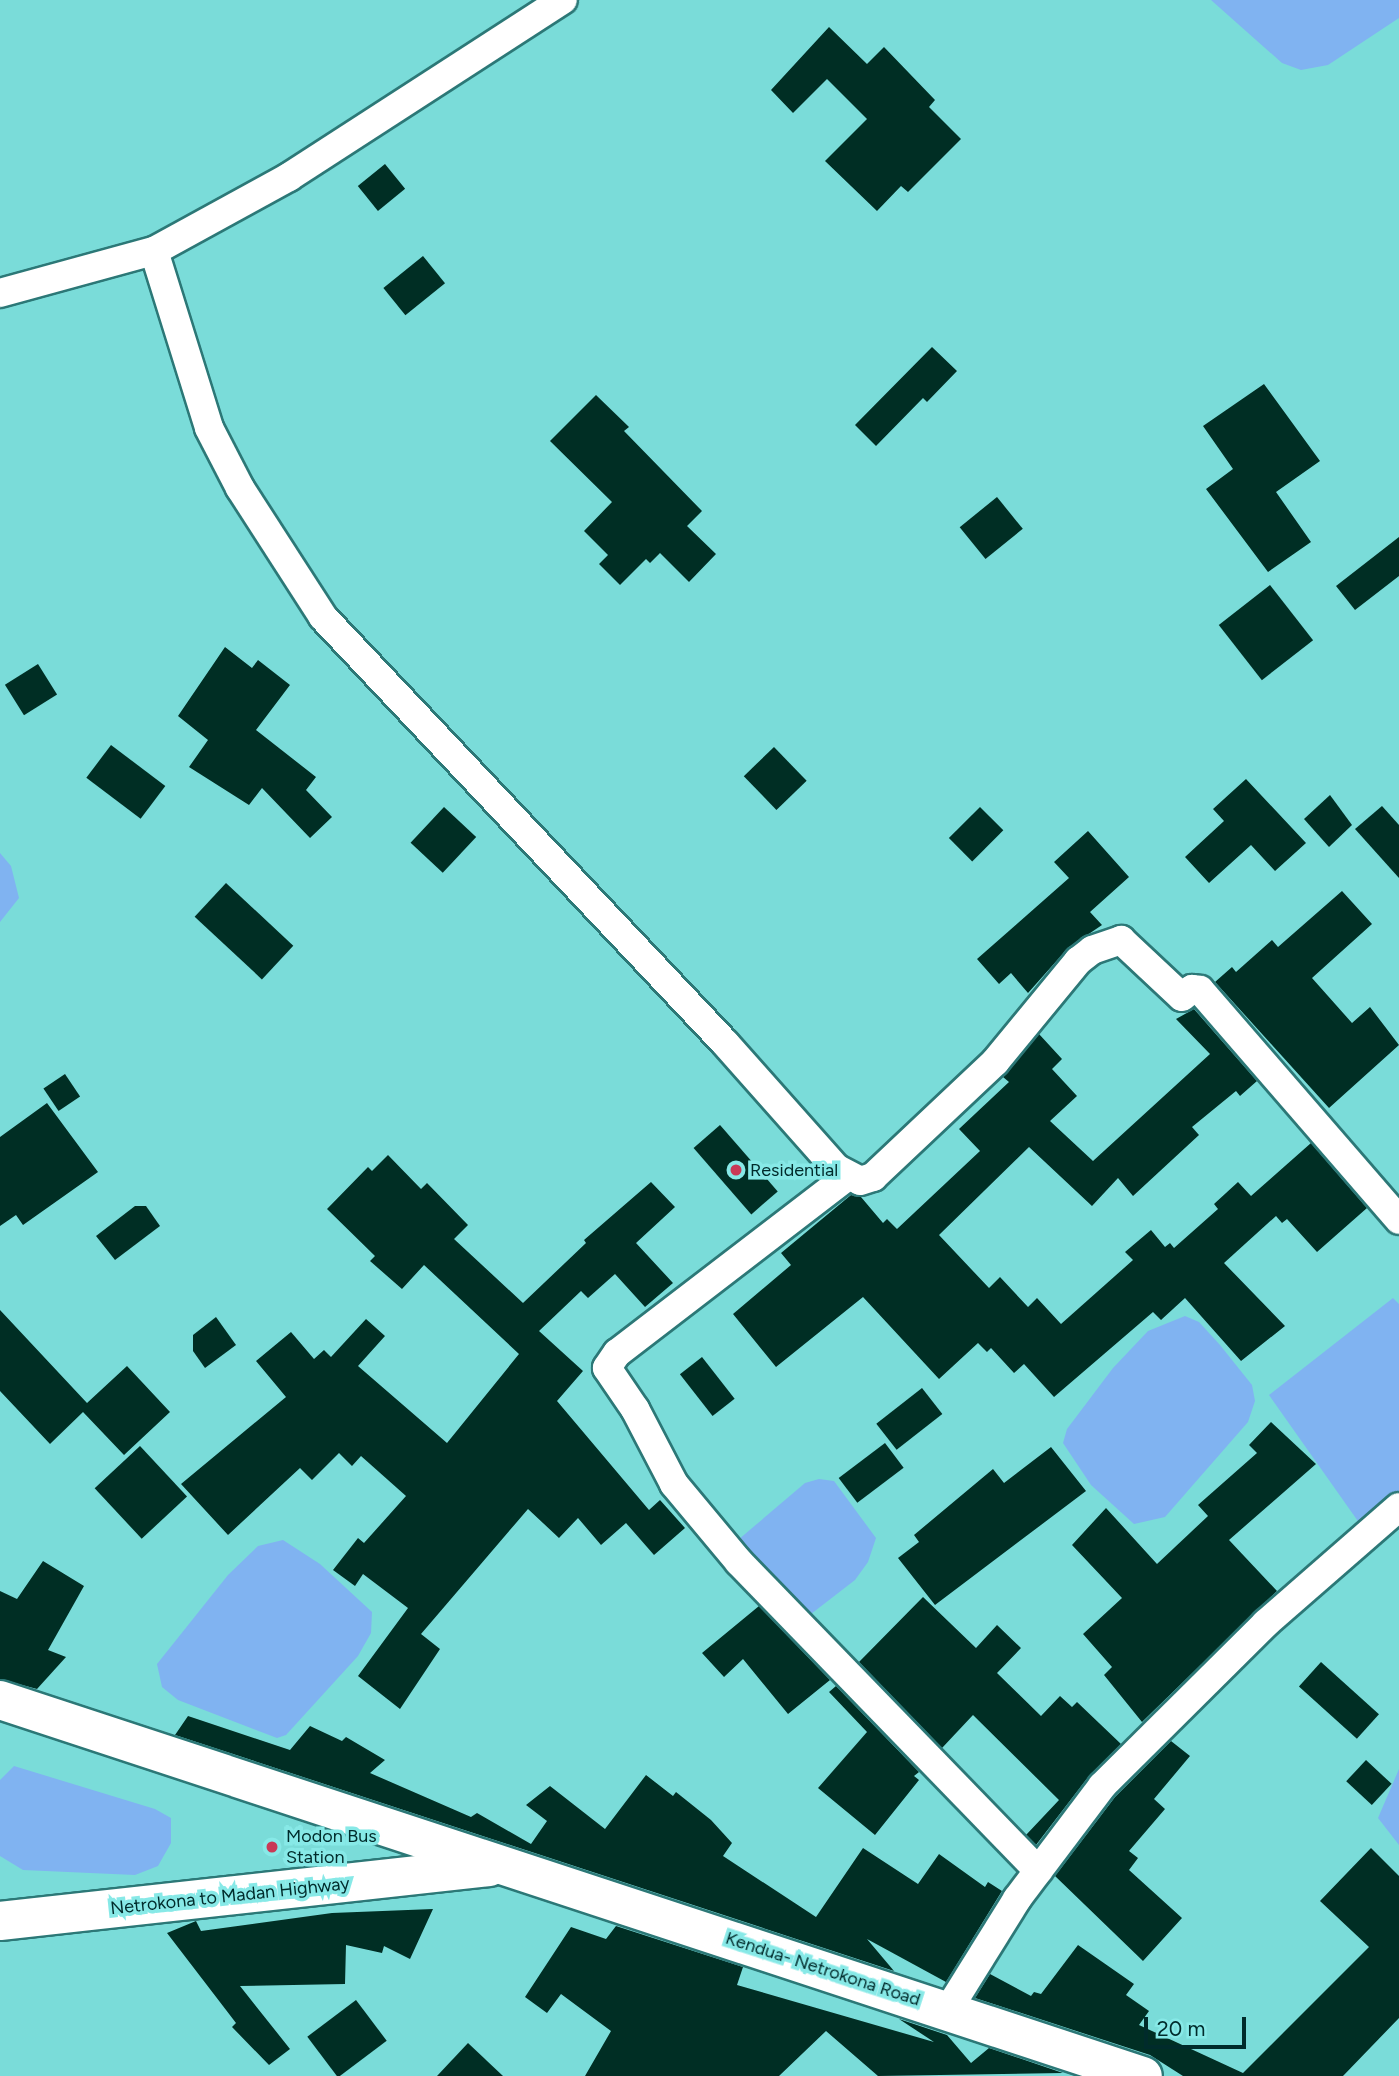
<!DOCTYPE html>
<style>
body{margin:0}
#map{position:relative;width:1399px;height:2076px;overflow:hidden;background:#7adcd9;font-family:Figtree,sans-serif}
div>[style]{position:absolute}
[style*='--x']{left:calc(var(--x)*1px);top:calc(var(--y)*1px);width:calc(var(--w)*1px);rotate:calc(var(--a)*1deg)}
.water>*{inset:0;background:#80b3f1}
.building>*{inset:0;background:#002e24;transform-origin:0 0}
.roads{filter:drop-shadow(2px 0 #2c7877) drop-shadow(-2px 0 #2c7877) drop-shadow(0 2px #2c7877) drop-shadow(0 -2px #2c7877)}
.street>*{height:28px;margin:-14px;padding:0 14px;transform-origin:14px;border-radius:14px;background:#fff}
.secondary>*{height:38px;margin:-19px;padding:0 19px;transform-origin:19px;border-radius:19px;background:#fff}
.dots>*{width:19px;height:19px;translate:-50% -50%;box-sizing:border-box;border:4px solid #87e9e7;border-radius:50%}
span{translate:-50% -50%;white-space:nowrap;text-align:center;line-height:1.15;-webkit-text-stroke:7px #87e9e7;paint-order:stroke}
.poi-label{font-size:18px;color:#002b2b}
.left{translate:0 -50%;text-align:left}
.street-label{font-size:18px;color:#002b2b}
.scale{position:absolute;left:1144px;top:2017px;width:102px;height:32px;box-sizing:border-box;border:4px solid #002b2b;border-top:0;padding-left:9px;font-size:21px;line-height:24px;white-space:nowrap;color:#002b2b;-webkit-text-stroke:5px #87e9e7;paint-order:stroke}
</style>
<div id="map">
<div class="water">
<div style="clip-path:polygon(1211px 0,1399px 0,1399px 18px,1328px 65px,1301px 70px,1282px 63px)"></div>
<div style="clip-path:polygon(0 853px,11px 866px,19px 898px,0 922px)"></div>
<div style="clip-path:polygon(1393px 1298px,1399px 1304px,1399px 1497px,1367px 1534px,1269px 1395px)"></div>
<div style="clip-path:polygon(1185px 1316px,1199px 1322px,1220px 1345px,1252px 1385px,1255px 1401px,1248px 1422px,1165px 1517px,1134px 1524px,1091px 1485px,1063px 1443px,1067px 1429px,1113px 1368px,1148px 1331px)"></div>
<div style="clip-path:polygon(819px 1479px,834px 1481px,876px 1538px,868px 1562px,855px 1580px,811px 1614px,803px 1614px,738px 1540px,805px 1483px)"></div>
<div style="clip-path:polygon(283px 1540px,320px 1564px,372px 1612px,371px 1633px,358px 1656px,286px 1735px,277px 1738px,178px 1700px,162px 1687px,157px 1664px,228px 1575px,258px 1546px)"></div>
<div style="clip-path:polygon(14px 1766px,155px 1809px,171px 1818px,171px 1843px,158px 1866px,135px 1875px,23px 1870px,0 1856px,0 1780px)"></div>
<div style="clip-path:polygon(1399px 1769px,1399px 1845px,1378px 1818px)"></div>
</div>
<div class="building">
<div style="clip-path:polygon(829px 27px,867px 64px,884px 47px,935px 100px,929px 107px,961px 139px,908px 192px,901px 186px,877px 211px,825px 161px,867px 119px,827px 79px,793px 113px,771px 90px)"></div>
<div style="left:385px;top:164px;width:32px;height:35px;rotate:51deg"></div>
<div style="left:423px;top:256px;width:35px;height:51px;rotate:51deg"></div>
<div style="clip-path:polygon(932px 347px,957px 371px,927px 402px,923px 398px,876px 446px,855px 425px)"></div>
<div style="clip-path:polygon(1264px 384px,1320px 461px,1276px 492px,1311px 542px,1268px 572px,1206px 489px,1233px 469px,1203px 426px)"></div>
<div style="clip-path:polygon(596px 395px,629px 427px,624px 431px,702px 511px,687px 526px,716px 554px,689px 582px,660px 553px,650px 563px,646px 559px,620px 585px,599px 564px,608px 555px,584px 531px,612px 502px,550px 441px)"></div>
<div style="left:997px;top:497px;width:41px;height:48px;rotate:51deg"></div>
<div style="clip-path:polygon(1399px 537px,1399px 576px,1355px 610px,1336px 586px)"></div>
<div style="left:1270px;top:585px;width:70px;height:65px;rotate:52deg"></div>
<div style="clip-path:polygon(225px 647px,252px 668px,258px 660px,290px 685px,256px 730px,316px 777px,306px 790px,332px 817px,310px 838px,262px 788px,249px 805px,189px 767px,208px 740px,178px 716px)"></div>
<div style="left:38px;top:664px;width:36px;height:39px;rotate:58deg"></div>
<div style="left:111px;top:745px;width:68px;height:41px;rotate:37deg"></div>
<div style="left:774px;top:747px;width:47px;height:42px;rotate:46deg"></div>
<div style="clip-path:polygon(1246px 779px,1306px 843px,1275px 871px,1251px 845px,1209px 883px,1185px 857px,1224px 821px,1213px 809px)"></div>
<div style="clip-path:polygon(1330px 795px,1352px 825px,1329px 847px,1304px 819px)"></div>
<div style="clip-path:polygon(1382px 806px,1399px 825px,1399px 878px,1355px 829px)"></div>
<div style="left:444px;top:807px;width:44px;height:49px;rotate:43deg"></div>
<div style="left:980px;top:807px;width:33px;height:44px;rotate:45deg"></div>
<div style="clip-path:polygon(1088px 831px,1129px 877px,1090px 912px,1102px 925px,1068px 948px,1028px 993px,1011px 973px,999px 984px,977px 959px,1069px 878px,1054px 862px)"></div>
<div style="left:226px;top:883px;width:92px;height:46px;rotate:43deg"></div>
<div style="clip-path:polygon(1342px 891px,1372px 924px,1312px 978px,1352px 1023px,1370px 1007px,1399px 1045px,1329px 1108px,1215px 982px,1232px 967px,1236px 972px,1272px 940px,1278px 947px)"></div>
<div style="clip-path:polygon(1194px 1009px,1257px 1081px,1240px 1096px,1236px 1091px,1192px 1127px,1199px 1135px,1133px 1196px,1118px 1178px,1092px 1206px,1029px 1147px,939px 1235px,989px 1288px,1000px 1277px,1028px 1307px,1037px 1298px,1061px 1324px,1133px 1260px,1125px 1252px,1151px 1230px,1165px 1247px,1170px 1243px,1174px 1248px,1218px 1209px,1214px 1204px,1238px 1182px,1251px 1196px,1311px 1143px,1367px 1208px,1317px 1252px,1287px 1219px,1282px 1223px,1276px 1216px,1224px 1263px,1285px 1326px,1241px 1361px,1185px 1298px,1161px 1320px,1153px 1312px,1054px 1397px,1024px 1364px,1014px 1373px,991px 1348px,987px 1352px,978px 1343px,939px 1379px,863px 1297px,776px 1367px,733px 1314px,791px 1265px,781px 1253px,851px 1195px,861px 1197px,883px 1223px,887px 1219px,897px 1229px,980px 1151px,959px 1129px,1009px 1082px,1003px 1077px,1039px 1034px,1062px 1059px,1052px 1069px,1077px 1096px,1050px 1121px,1093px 1161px,1210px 1054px,1176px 1019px)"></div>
<div style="left:65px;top:1074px;width:27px;height:26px;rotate:56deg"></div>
<div style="clip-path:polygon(47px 1103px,98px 1172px,23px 1225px,16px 1215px,0 1226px,0 1137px)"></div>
<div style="left:720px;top:1125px;width:88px;height:35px;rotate:49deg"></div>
<div style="clip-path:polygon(388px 1155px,421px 1189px,427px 1183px,468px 1225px,454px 1239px,523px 1303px,586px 1243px,584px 1240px,651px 1182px,675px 1207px,636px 1243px,673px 1283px,645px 1307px,615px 1274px,588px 1298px,581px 1291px,539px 1331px,583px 1371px,557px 1401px,649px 1510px,660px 1500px,685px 1528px,654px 1555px,626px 1523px,601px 1545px,578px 1518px,559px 1538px,528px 1509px,421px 1634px,440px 1649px,400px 1709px,358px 1676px,408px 1608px,363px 1574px,355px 1586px,333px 1570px,358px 1538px,364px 1543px,406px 1496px,361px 1456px,352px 1466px,339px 1453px,312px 1480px,300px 1468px,228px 1535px,181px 1484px,286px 1397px,256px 1361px,291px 1332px,314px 1359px,324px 1350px,331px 1357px,366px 1319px,385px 1336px,358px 1366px,447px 1443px,519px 1354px,424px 1265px,402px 1289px,370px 1261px,375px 1256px,327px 1209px,368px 1167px,372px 1171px)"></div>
<div style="clip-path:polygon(135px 1206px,146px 1206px,160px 1226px,115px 1260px,96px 1236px)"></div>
<div style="clip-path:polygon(0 1310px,87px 1403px,127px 1366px,170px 1412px,124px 1455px,83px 1412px,50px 1444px,0 1391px)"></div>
<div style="clip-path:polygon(216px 1317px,236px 1345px,205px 1368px,193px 1351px,193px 1335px)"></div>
<div style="left:702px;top:1357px;width:53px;height:28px;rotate:52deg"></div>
<div style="left:922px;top:1388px;width:33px;height:58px;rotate:52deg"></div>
<div style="clip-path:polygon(1271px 1422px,1316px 1464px,1229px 1540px,1277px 1591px,1142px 1722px,1104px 1675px,1112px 1667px,1083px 1634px,1122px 1598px,1072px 1545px,1106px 1508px,1157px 1564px,1208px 1516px,1198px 1505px,1257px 1453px,1249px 1445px)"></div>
<div style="left:885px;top:1443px;width:31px;height:58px;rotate:53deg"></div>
<div style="left:140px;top:1446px;width:69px;height:62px;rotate:47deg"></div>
<div style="clip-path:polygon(1051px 1447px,1086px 1491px,935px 1605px,898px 1558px,919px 1542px,914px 1535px,993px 1469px,1004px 1483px)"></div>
<div style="clip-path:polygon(43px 1561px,84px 1586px,48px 1650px,66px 1657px,37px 1689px,0 1679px,0 1591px,17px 1599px)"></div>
<div style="clip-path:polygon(923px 1597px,976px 1648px,997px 1625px,1021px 1648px,997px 1673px,1041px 1716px,1060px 1696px,1072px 1707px,1077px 1702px,1121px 1744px,1089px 1776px,1036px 1845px,1026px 1835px,1059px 1800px,973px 1715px,942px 1748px,859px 1662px)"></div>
<div style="clip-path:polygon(759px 1606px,830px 1680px,788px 1714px,743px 1659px,724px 1677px,702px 1653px)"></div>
<div style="left:1321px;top:1662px;width:78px;height:33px;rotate:42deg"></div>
<div style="clip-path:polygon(836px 1686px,919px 1772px,914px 1776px,919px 1780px,875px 1835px,818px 1788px,867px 1732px,829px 1692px)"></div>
<div style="clip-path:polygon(188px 1716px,290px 1750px,310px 1726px,342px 1741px,346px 1737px,385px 1760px,370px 1773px,471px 1817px,477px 1813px,531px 1844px,547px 1821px,526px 1805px,550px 1786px,605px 1829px,646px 1775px,673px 1796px,676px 1792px,711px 1820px,732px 1843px,723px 1856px,816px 1917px,863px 1848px,918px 1884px,939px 1854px,985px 1887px,988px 1882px,1002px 1891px,946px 1982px,867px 1939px,894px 1971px,175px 1735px)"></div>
<div style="clip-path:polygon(1171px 1741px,1190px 1756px,1154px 1799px,1165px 1809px,1129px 1851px,1138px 1858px,1129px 1870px,1182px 1918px,1143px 1961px,1055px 1876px,1115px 1797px)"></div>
<div style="left:1366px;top:1760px;width:35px;height:29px;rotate:43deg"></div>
<div style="clip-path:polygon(1371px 1848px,1399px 1876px,1399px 2018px,1343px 2076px,1183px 2076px,1150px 2055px,975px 1998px,990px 1974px,1031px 1996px,1034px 1992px,1041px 1994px,1078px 1945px,1134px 1984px,1126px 1995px,1149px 2011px,1139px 2025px,1243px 2073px,1369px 1947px,1320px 1901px)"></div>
<div style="clip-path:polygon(433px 1909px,410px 1959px,384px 1946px,382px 1953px,346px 1945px,345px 1984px,240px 1986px,290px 2049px,269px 2065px,232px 2027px,236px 2023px,167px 1933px,196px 1921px,201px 1931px,332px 1913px)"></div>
<div style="clip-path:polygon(616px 1926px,743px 1967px,737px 1985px,934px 2042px,899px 2019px,947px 2035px,971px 2063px,989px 2048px,1063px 2073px,878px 2076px,826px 2031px,779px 2076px,585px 2076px,611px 2031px,561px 1994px,547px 2013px,525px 1997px,571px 1927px,606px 1939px)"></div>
<div style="left:356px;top:2000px;width:51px;height:61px;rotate:53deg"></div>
<div style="clip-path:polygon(468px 2043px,503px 2076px,437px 2076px)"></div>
</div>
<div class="roads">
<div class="street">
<div style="--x:154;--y:251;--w:185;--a:72.7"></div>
<div style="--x:209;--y:428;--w:68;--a:62.7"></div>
<div style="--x:240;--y:488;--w:153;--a:57.2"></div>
<div style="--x:323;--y:617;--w:586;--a:46.66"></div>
<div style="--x:725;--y:1043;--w:167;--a:48.4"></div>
<div style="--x:836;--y:1168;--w:27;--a:28"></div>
<div style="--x:860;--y:1181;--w:14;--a:-17"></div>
<div style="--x:873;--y:1177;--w:168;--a:-43.3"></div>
<div style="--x:995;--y:1062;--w:131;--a:-50.6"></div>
<div style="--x:1078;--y:961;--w:18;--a:-38"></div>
<div style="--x:1092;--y:950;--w:31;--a:-19"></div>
<div style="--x:1121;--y:940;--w:83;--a:43.1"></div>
<div style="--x:1182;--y:997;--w:13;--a:-39"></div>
<div style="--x:1192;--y:989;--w:8;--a:7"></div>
<div style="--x:1200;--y:990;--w:304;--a:49.1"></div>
<div style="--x:0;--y:293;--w:160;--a:-15.3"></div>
<div style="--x:154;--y:251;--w:154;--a:-28.7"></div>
<div style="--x:289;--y:177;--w:326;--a:-32.9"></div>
<div style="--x:848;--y:1176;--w:291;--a:142.5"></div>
<div style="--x:617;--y:1353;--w:18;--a:124"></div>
<div style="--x:607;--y:1368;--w:50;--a:55.7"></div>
<div style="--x:635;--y:1409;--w:85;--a:62.5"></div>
<div style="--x:674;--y:1484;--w:102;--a:50.2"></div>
<div style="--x:739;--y:1562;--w:430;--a:45.9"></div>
<div style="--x:948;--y:2010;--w:131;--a:-58.1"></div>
<div style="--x:1017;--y:1899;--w:141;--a:-53"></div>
<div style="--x:1102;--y:1786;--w:231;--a:-44.8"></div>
<div style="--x:1266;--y:1623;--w:176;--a:-41.1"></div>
</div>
<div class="secondary">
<div style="--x:0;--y:1700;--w:1203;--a:18.21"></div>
<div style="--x:0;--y:1921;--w:492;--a:-6.3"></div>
</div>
</div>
<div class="dots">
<div style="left:736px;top:1170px;background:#c93956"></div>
<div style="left:272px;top:1847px;background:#c93956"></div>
</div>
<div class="poi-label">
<span class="left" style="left:750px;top:1170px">Residential</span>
<span class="left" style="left:286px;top:1847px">Modon Bus<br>Station</span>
</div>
<div class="street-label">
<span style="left:230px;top:1896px;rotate:-6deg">Netrokona to Madan Highway</span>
<span style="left:823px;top:1969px;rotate:18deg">Kendua- Netrokona Road</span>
</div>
<div class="scale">20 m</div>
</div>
